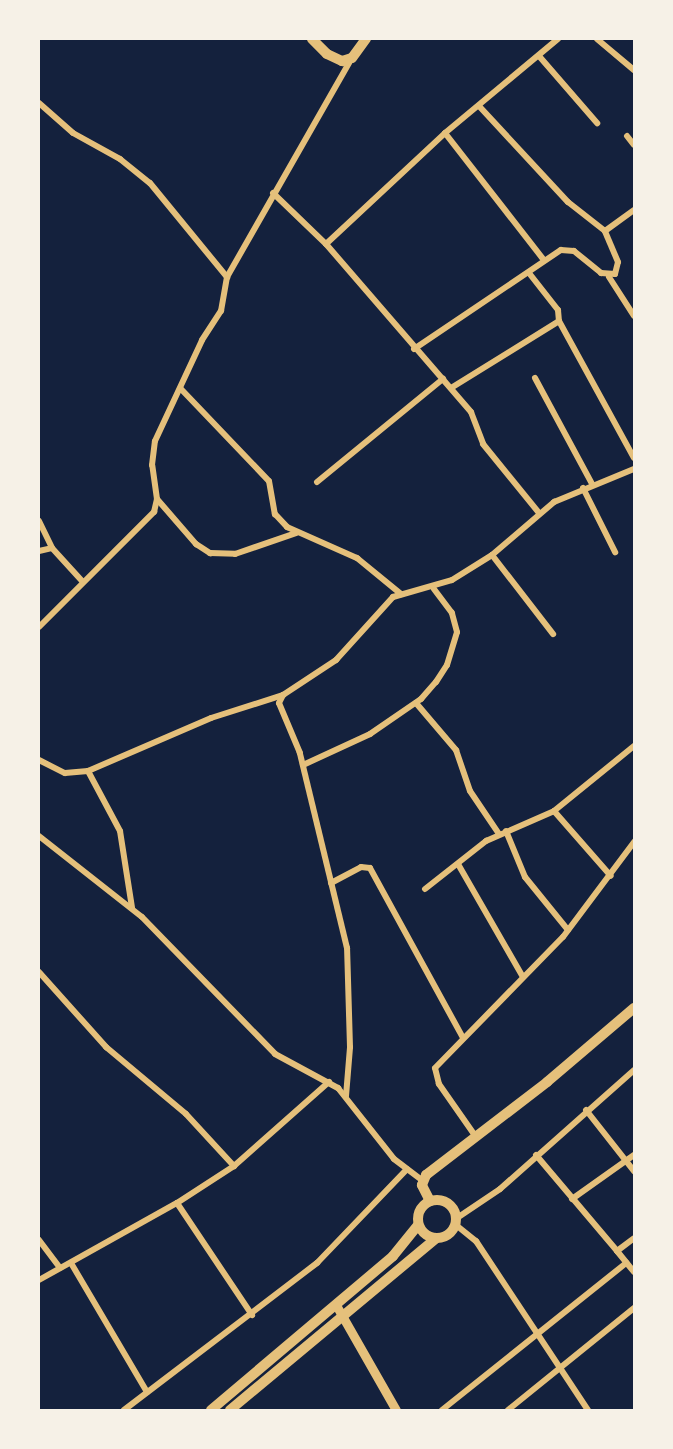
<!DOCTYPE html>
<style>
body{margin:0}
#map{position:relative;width:673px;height:1449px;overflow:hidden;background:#14213d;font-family:Raleway,sans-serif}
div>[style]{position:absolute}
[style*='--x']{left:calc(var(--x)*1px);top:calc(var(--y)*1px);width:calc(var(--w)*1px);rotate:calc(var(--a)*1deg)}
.minor>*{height:6px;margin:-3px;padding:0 3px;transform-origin:3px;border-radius:3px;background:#e5c07b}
.tertiary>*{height:9px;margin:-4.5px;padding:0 4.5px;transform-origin:4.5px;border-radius:4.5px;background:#e5c07b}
.secondary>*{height:10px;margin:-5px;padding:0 5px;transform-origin:5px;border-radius:5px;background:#e5c07b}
.secondary>.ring{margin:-5px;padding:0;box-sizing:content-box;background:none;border:10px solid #e5c07b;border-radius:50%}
span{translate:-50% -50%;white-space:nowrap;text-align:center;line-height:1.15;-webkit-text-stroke:6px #f6f1e7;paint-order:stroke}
.frame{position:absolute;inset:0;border:40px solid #f6f1e7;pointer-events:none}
</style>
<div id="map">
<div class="minor">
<div style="--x:597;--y:39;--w:48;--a:40"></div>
<div style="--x:539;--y:56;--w:89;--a:49.1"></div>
<div style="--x:39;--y:103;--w:45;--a:41.4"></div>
<div style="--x:73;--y:133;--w:54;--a:29"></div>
<div style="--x:120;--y:159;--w:38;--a:39"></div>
<div style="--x:150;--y:183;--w:122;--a:50.7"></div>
<div style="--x:479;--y:106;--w:131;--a:47.2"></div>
<div style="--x:568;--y:202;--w:47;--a:38.1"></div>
<div style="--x:445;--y:133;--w:161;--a:52.1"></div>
<div style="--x:627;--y:136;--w:11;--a:52"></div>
<div style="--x:273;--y:193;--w:74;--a:43.9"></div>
<div style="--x:326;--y:244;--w:222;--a:49.2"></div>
<div style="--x:471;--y:412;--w:34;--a:69"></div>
<div style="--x:483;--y:444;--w:89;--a:50.9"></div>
<div style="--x:326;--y:244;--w:163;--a:-43"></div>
<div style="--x:445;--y:133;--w:147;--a:-39.8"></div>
<div style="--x:529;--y:273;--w:47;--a:51.9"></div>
<div style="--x:558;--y:310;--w:11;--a:85"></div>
<div style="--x:559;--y:321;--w:156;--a:61.3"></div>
<div style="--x:609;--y:277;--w:46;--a:57.3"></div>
<div style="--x:414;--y:349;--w:177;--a:-34"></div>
<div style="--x:561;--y:250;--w:13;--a:4"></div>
<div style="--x:574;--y:251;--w:35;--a:39"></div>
<div style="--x:601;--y:273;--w:14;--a:4"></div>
<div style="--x:615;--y:274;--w:12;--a:-76"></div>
<div style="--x:618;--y:262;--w:34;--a:-113"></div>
<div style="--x:605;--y:231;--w:36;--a:-36"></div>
<div style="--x:535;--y:378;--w:120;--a:61.7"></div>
<div style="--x:451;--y:388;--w:127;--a:-31.8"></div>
<div style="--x:181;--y:389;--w:127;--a:46.3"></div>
<div style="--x:269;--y:481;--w:34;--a:80"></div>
<div style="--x:275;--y:514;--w:18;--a:47"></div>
<div style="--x:287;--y:527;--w:77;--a:23.9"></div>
<div style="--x:357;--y:558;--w:57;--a:39.3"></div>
<div style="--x:317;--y:482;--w:163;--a:-39.3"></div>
<div style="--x:583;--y:488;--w:72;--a:63.4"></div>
<div style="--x:157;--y:499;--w:60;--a:49.1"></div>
<div style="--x:196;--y:544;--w:17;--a:33"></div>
<div style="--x:210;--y:553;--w:25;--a:2"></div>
<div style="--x:235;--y:554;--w:65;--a:-19"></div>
<div style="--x:39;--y:521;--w:30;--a:64"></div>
<div style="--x:52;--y:548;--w:45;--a:47.7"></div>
<div style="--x:39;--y:551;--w:13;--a:-13"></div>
<div style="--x:492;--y:555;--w:100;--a:52.3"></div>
<div style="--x:39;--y:627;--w:163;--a:-45"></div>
<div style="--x:154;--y:512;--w:13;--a:-77"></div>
<div style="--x:157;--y:499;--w:34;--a:-98"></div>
<div style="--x:152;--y:465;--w:24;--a:-83"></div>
<div style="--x:155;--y:441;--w:111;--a:-65"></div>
<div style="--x:202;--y:340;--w:35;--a:-57"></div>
<div style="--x:221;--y:311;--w:35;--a:-80"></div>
<div style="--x:227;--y:277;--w:252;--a:-60.3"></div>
<div style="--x:416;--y:703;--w:62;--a:49.6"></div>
<div style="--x:456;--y:750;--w:43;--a:71.1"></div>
<div style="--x:470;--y:791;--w:52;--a:56"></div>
<div style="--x:39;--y:760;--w:29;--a:27"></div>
<div style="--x:65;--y:773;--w:23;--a:-5"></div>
<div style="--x:88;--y:771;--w:134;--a:-23.3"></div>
<div style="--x:211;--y:718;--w:76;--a:-17.7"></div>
<div style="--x:303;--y:765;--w:74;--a:-24.8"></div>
<div style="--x:370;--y:734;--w:62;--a:-34.5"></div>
<div style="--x:421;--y:699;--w:23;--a:-49"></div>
<div style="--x:436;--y:682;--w:20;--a:-57"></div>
<div style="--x:447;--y:665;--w:34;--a:-73"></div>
<div style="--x:457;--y:632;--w:20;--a:-105"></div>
<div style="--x:452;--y:613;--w:30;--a:-127"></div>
<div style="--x:88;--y:771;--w:68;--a:61.9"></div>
<div style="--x:120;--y:831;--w:78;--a:81.1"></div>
<div style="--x:554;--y:811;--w:86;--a:48.8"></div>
<div style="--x:506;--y:831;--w:50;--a:67.6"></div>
<div style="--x:525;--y:877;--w:68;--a:50.9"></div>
<div style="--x:39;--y:836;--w:131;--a:38.2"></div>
<div style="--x:142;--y:917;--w:191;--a:45.8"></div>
<div style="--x:275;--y:1054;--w:72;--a:28.4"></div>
<div style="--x:338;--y:1088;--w:90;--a:51.7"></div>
<div style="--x:394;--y:1159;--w:35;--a:37"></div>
<div style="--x:458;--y:864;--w:130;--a:60.1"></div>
<div style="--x:331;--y:883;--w:34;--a:-28"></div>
<div style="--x:361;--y:867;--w:9;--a:6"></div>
<div style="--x:370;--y:868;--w:194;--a:61.3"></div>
<div style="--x:425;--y:889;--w:78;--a:-38.2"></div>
<div style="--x:486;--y:841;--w:74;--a:-23.8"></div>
<div style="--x:554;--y:811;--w:103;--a:-39.1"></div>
<div style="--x:39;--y:972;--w:101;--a:48.2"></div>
<div style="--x:106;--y:1047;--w:104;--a:39.9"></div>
<div style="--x:186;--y:1114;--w:71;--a:47.3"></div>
<div style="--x:346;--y:1096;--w:49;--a:-85.3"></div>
<div style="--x:350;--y:1047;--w:99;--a:-91.7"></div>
<div style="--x:347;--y:948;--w:201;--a:-103.6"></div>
<div style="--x:300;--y:753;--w:54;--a:-112.8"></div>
<div style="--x:279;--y:703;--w:9;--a:-63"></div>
<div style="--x:283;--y:695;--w:64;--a:-33.4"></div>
<div style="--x:336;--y:660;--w:85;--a:-47.9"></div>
<div style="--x:393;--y:597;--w:61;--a:-16.1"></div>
<div style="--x:452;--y:580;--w:47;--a:-32"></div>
<div style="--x:492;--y:555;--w:82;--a:-40.5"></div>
<div style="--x:554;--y:502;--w:87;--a:-22.4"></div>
<div style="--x:586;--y:1110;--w:78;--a:51.8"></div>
<div style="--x:476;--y:1137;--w:65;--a:-124.9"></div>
<div style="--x:439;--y:1084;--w:16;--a:-104"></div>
<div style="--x:435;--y:1068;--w:183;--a:-45.7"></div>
<div style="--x:563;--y:937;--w:119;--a:-53.2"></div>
<div style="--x:536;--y:1155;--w:126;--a:49.8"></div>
<div style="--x:617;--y:1251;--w:21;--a:-37"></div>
<div style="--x:572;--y:1199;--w:76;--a:-35.4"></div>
<div style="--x:177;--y:1203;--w:135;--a:56.2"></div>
<div style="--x:457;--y:1218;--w:52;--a:-34"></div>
<div style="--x:500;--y:1189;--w:179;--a:-41.6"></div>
<div style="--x:456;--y:1225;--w:26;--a:39"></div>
<div style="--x:476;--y:1241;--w:203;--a:56.5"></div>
<div style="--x:39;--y:1240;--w:35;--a:53"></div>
<div style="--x:617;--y:1251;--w:27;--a:51"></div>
<div style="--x:71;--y:1263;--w:150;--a:59.5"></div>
<div style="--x:39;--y:1280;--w:158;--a:-29.2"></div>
<div style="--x:177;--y:1203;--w:68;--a:-33"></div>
<div style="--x:234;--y:1166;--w:127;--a:-41.5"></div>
<div style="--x:124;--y:1410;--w:243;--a:-37.3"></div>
<div style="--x:317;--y:1263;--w:130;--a:-46.2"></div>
<div style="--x:442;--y:1410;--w:236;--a:-38.6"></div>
<div style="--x:508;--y:1410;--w:162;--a:-39"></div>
</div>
<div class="tertiary">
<div style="--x:336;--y:1305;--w:121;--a:60.3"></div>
</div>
<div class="secondary">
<div style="--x:312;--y:39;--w:21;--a:45"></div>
<div style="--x:327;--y:54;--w:17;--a:25"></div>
<div style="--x:342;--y:61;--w:10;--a:-17"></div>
<div style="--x:352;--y:58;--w:24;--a:-54"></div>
<div class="ring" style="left:418px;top:1200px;width:28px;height:28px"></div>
<div style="--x:430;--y:1201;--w:18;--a:-117"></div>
<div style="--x:422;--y:1185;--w:11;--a:-68"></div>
<div style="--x:426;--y:1175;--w:153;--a:-37.5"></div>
<div style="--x:547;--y:1082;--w:114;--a:-40.4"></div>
<div style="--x:211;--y:1410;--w:238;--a:-40.2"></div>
<div style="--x:393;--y:1256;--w:40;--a:-51"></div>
<div style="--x:230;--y:1410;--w:267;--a:-39.8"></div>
</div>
<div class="frame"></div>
</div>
